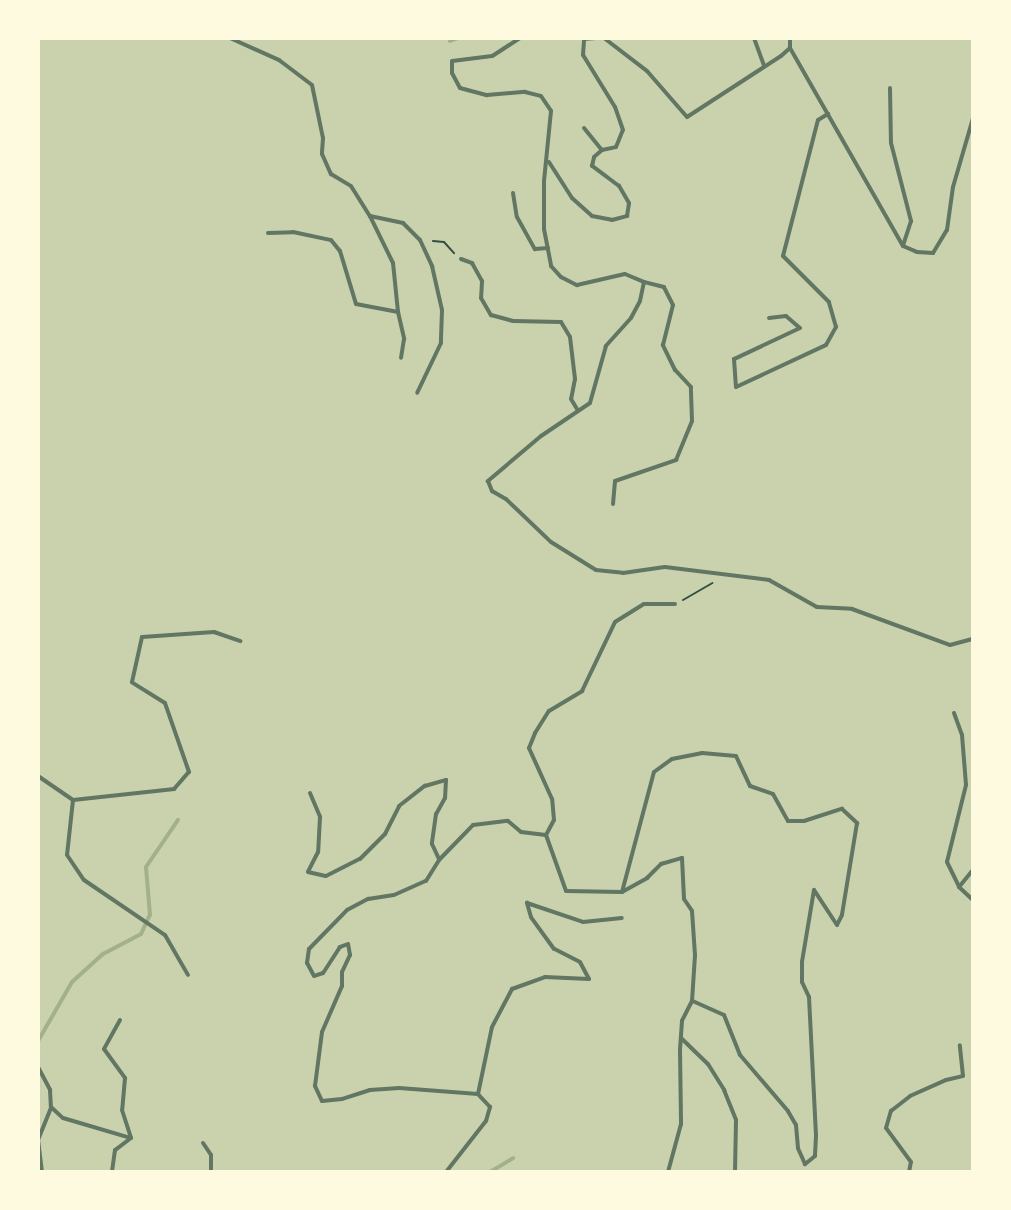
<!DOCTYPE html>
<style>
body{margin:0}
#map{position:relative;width:1011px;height:1210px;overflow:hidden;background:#e9edc9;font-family:Jost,sans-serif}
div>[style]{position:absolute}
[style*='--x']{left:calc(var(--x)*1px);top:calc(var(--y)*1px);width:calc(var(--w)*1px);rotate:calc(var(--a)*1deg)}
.green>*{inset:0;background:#cad2ad;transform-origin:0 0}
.stream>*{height:4px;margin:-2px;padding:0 2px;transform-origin:2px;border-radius:2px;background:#a3b18a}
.path>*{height:2px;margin:-1px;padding:0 1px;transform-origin:1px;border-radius:1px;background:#344e41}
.service>*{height:4px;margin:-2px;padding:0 2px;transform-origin:2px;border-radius:2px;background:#617663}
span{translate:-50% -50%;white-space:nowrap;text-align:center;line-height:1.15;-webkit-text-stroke:6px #fefae0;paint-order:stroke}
.frame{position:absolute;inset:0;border:40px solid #fefae0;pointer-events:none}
</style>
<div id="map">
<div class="green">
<div style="left:38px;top:38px;width:935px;height:1134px"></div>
</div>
<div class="stream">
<div style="--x:450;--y:41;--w:9;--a:-21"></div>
<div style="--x:38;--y:1041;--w:68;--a:-60"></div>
<div style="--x:72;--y:982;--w:42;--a:-42.1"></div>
<div style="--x:103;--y:954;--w:43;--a:-27.8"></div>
<div style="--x:141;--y:934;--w:21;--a:-65"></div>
<div style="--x:150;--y:915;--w:48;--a:-94.8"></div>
<div style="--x:146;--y:867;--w:57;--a:-55.8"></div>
<div style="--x:490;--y:1172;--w:27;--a:-31"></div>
</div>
<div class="path">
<div style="--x:433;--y:241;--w:11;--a:5"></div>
<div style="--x:444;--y:242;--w:15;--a:48"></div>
<div style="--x:683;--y:600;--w:34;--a:-30"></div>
</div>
<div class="service">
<div style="--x:230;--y:38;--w:54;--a:24.2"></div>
<div style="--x:279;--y:60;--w:41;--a:37.1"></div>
<div style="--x:312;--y:85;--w:54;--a:78.3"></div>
<div style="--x:323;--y:138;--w:16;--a:94"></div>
<div style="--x:322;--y:154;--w:22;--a:66"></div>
<div style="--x:331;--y:174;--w:23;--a:31"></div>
<div style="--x:351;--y:186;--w:36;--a:58"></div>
<div style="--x:370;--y:216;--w:34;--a:12"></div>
<div style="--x:403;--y:223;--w:24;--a:45"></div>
<div style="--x:420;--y:240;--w:29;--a:65"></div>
<div style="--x:432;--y:266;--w:45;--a:77.2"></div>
<div style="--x:442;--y:310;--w:33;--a:92"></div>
<div style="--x:441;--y:343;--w:55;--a:115.6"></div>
<div style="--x:520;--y:38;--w:33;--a:147"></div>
<div style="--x:492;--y:56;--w:40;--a:172.9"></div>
<div style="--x:452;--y:61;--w:12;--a:90"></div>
<div style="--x:452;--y:73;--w:17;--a:62"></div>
<div style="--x:460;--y:88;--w:28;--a:15"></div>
<div style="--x:487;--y:95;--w:38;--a:-5"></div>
<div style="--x:525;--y:92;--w:16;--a:14"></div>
<div style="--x:541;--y:96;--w:18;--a:56"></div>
<div style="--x:551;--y:111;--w:70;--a:95.7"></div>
<div style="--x:544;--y:181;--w:48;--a:90"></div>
<div style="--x:544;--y:229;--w:38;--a:79"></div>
<div style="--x:551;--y:266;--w:15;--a:48"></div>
<div style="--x:561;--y:277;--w:18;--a:27"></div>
<div style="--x:577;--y:285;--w:49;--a:-12.9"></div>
<div style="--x:625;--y:274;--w:21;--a:23"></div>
<div style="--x:644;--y:282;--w:19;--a:102"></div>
<div style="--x:640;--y:301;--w:19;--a:118"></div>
<div style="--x:631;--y:318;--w:38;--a:132"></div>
<div style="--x:606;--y:346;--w:59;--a:105.7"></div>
<div style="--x:590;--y:403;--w:59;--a:146"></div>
<div style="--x:541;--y:436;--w:70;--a:139.7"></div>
<div style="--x:488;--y:481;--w:11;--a:68"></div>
<div style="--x:492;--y:491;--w:16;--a:30"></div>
<div style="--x:506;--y:499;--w:62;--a:43.7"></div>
<div style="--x:551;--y:542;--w:53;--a:31.9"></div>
<div style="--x:596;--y:570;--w:27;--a:6"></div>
<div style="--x:623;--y:573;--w:42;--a:-8.1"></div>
<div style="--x:665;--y:567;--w:105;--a:7.1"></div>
<div style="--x:769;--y:580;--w:55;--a:29.4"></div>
<div style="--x:817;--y:607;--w:35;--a:3"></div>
<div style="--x:852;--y:609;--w:104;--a:20.2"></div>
<div style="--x:950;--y:645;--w:24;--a:-15"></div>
<div style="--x:604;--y:38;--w:54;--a:37.5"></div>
<div style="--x:647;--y:71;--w:61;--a:49"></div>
<div style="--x:687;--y:117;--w:112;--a:-33"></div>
<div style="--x:781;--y:56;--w:12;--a:-42"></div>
<div style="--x:790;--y:48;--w:10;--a:-90"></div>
<div style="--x:754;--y:38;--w:30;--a:70"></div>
<div style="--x:790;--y:48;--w:228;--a:60.3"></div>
<div style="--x:903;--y:246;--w:15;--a:23"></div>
<div style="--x:917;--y:252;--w:16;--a:4"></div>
<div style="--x:933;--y:253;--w:27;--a:-59"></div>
<div style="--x:947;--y:230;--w:43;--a:-82.1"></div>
<div style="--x:953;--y:187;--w:72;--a:-73.8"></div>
<div style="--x:890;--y:88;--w:55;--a:89"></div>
<div style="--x:891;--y:143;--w:81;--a:75.6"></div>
<div style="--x:911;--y:221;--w:26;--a:108"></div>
<div style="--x:584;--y:128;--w:28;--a:51"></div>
<div style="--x:602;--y:150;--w:14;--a:-12"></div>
<div style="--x:616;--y:147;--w:18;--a:-68"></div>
<div style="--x:623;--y:130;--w:24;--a:-109"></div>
<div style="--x:615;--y:107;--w:61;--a:-121.6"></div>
<div style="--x:583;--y:55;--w:16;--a:-86"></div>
<div style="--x:584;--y:39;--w:12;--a:-5"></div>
<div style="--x:549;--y:162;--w:43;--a:57.4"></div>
<div style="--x:572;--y:198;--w:27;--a:42"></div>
<div style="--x:592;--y:216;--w:20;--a:11"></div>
<div style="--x:612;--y:220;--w:16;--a:-15"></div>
<div style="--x:627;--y:216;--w:13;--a:-81"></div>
<div style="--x:629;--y:203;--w:20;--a:-120"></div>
<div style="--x:619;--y:186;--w:34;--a:-143"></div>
<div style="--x:592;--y:166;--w:9;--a:-77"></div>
<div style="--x:594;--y:157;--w:11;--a:-41"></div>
<div style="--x:513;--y:193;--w:24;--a:81"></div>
<div style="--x:517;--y:217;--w:37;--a:61"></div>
<div style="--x:535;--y:249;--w:13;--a:-4"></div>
<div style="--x:268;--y:233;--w:25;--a:-2"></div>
<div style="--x:293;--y:232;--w:39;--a:12"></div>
<div style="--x:331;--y:240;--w:14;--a:51"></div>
<div style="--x:340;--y:251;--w:55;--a:73.2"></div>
<div style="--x:356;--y:304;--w:43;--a:10.8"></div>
<div style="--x:398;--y:312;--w:49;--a:-95.8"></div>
<div style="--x:393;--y:263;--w:52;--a:-116.1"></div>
<div style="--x:461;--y:259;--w:12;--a:20"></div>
<div style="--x:472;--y:263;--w:21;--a:61"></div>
<div style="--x:482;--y:281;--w:17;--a:93"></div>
<div style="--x:481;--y:298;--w:20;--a:60"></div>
<div style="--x:491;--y:315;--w:23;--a:15"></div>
<div style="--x:513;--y:321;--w:48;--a:1.2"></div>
<div style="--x:561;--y:322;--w:17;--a:59"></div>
<div style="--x:570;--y:337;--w:42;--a:83.2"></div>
<div style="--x:575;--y:379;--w:20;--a:101"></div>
<div style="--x:571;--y:399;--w:12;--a:59"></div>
<div style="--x:398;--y:312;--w:28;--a:77"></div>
<div style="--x:404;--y:339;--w:19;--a:99"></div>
<div style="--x:769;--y:318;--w:17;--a:-7"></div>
<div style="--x:786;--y:316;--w:18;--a:41"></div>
<div style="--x:800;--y:328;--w:73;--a:154.8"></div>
<div style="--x:734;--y:359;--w:28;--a:86"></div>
<div style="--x:736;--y:387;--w:99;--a:-25"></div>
<div style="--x:826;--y:345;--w:21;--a:-61"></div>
<div style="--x:836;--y:327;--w:26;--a:-106"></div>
<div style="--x:829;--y:302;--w:65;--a:-135"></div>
<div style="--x:783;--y:256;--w:140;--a:-75.6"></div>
<div style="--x:818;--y:120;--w:12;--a:-31"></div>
<div style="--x:613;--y:504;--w:23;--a:-85"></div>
<div style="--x:615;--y:481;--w:65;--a:-19"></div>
<div style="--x:676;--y:460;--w:42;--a:-67.7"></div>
<div style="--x:692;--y:421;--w:34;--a:-92"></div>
<div style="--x:691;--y:387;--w:23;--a:-133"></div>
<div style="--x:675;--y:370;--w:28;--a:-116"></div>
<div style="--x:663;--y:345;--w:41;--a:-76"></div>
<div style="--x:673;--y:305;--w:20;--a:-117"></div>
<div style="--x:664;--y:287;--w:21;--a:-166"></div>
<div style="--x:954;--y:713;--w:23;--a:70"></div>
<div style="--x:962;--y:735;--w:50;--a:85.4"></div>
<div style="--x:966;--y:785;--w:79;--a:103.9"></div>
<div style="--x:947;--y:862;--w:28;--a:64"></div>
<div style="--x:959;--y:887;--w:19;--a:43"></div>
<div style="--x:38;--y:776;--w:42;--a:34.4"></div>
<div style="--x:73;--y:800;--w:102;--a:-6.2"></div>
<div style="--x:174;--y:789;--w:23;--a:-49"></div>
<div style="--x:189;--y:772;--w:73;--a:-109.2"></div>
<div style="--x:165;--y:703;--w:39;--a:-148"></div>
<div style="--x:132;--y:682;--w:46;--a:-77.5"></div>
<div style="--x:142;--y:637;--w:72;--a:-4"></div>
<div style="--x:214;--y:632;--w:28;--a:19"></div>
<div style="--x:310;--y:793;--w:26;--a:67"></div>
<div style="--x:320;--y:817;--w:35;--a:93"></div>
<div style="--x:318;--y:852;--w:22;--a:117"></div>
<div style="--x:308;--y:872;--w:18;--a:13"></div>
<div style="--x:326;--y:876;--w:38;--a:-27"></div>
<div style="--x:360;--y:859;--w:35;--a:-45"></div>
<div style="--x:385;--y:834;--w:31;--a:-63"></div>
<div style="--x:399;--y:806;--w:33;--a:-38"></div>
<div style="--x:425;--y:786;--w:22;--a:-16"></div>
<div style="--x:446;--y:780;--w:18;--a:93"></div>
<div style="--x:445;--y:798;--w:18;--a:119"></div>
<div style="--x:436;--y:814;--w:30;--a:98"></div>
<div style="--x:432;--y:844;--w:17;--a:65"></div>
<div style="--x:73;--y:800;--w:55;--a:96.2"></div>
<div style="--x:67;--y:855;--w:30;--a:56"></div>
<div style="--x:84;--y:880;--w:98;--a:34.2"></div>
<div style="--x:165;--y:935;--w:46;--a:60.1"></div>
<div style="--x:546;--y:835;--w:59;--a:70.3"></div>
<div style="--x:566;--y:891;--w:56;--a:1"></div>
<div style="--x:622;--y:892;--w:29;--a:-29"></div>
<div style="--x:647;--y:878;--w:20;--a:-45"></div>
<div style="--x:661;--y:864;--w:22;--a:-16"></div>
<div style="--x:682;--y:858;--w:41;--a:87.2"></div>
<div style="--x:684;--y:899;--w:14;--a:56"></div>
<div style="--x:692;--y:911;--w:44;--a:86.1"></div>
<div style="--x:695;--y:955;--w:46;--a:93.7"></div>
<div style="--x:692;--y:1001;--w:22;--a:117"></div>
<div style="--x:682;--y:1021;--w:29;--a:94"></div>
<div style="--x:680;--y:1050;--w:74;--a:89.2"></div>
<div style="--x:681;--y:1124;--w:50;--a:105.2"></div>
<div style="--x:959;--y:887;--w:22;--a:-51"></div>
<div style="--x:622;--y:892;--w:124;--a:-75.1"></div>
<div style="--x:654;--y:772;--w:22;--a:-36"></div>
<div style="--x:672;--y:759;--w:31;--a:-11"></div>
<div style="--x:702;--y:753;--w:34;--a:5"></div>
<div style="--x:736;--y:756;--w:33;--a:65"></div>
<div style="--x:750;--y:786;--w:24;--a:19"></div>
<div style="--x:773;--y:794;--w:31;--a:61"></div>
<div style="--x:788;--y:821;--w:16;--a:0"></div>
<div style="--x:804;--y:821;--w:40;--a:-18"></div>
<div style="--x:842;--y:809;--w:21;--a:43"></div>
<div style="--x:857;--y:823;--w:93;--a:99.3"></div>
<div style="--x:842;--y:915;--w:11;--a:117"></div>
<div style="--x:837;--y:925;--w:42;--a:-123.3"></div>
<div style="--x:814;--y:890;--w:73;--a:99.5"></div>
<div style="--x:802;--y:962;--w:20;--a:90"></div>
<div style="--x:802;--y:982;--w:17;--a:65"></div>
<div style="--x:809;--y:997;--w:139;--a:87.1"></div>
<div style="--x:816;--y:1136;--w:20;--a:93"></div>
<div style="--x:815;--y:1156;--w:13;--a:141"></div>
<div style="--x:805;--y:1164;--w:17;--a:-114"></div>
<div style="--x:798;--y:1148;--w:23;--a:-95"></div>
<div style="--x:796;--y:1125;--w:16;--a:-120"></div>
<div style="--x:788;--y:1111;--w:74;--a:-130.6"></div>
<div style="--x:740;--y:1055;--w:43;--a:-111.8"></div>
<div style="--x:724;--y:1015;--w:35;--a:-156"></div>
<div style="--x:120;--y:1020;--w:33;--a:119"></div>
<div style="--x:104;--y:1049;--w:36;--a:54"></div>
<div style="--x:125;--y:1078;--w:32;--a:95"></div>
<div style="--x:122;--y:1110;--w:29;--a:72"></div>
<div style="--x:681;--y:1038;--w:37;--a:44"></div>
<div style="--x:708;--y:1064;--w:31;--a:58"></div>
<div style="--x:724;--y:1090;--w:32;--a:68"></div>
<div style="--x:736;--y:1120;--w:52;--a:91.1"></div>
<div style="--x:38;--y:1067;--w:26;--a:62"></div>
<div style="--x:50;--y:1090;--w:17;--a:87"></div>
<div style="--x:51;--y:1107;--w:16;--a:43"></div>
<div style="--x:63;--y:1118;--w:71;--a:16.4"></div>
<div style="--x:131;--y:1138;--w:20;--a:143"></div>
<div style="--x:115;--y:1150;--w:22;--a:98"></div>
<div style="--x:478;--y:1094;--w:68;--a:-78.2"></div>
<div style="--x:492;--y:1027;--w:43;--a:-62.2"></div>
<div style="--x:512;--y:989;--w:35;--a:-20"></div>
<div style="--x:545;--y:977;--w:44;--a:2.6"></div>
<div style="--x:589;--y:979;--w:19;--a:-118"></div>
<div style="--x:580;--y:962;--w:29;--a:-153"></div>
<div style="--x:554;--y:949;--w:39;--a:-126"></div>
<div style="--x:531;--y:917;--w:15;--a:-106"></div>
<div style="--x:527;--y:903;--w:59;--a:18.7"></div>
<div style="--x:583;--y:922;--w:39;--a:-6"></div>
<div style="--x:203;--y:1143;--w:14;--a:56"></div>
<div style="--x:211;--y:1155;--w:17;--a:90"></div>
<div style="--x:42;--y:1172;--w:32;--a:-97"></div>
<div style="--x:38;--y:1140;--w:35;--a:-68"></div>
<div style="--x:446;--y:1172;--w:65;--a:-51.9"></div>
<div style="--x:486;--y:1121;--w:15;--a:-74"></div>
<div style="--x:490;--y:1107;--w:18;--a:-133"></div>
<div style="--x:478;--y:1094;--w:79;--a:-175.7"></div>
<div style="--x:399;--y:1088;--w:29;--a:176"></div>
<div style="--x:370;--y:1090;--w:29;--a:162"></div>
<div style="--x:342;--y:1099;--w:20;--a:174"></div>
<div style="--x:322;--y:1101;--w:17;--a:-115"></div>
<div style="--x:315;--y:1086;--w:54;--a:-82.6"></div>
<div style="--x:322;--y:1032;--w:50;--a:-66.5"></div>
<div style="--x:342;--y:986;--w:14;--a:-90"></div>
<div style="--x:342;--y:972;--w:19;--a:-65"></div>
<div style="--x:350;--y:955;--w:11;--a:-100"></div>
<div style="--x:348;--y:944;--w:9;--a:159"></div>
<div style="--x:340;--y:947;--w:31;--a:123"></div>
<div style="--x:323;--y:973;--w:9;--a:162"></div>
<div style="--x:314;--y:976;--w:15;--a:-118"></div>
<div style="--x:307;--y:963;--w:14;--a:-82"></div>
<div style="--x:309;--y:949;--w:54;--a:-45.7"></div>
<div style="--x:347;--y:910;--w:24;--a:-28"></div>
<div style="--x:368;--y:899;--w:26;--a:-9"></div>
<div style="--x:394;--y:895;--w:35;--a:-24"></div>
<div style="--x:426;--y:881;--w:25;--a:-58"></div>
<div style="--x:439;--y:860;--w:49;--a:-45.8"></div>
<div style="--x:473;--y:825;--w:35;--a:-7"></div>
<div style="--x:508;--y:821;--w:17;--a:40"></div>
<div style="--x:521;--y:832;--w:25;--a:7"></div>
<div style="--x:546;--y:835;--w:17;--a:-62"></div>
<div style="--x:554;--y:820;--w:21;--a:-95"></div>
<div style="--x:552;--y:799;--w:56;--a:-114.3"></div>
<div style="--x:529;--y:748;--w:16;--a:-68"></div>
<div style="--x:535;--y:733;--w:26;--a:-58"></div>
<div style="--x:549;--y:711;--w:39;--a:-31"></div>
<div style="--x:582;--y:691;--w:76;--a:-64.4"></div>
<div style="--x:615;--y:622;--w:34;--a:-32"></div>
<div style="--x:644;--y:604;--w:31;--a:0"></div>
<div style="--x:909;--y:1172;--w:10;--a:-79"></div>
<div style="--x:911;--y:1162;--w:42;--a:-126.3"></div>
<div style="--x:886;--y:1128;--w:18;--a:-74"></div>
<div style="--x:891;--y:1111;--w:24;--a:-38"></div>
<div style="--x:910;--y:1096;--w:39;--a:-24"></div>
<div style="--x:946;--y:1080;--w:17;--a:-13"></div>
<div style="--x:963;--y:1076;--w:31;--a:-96"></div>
</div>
<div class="frame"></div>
</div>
